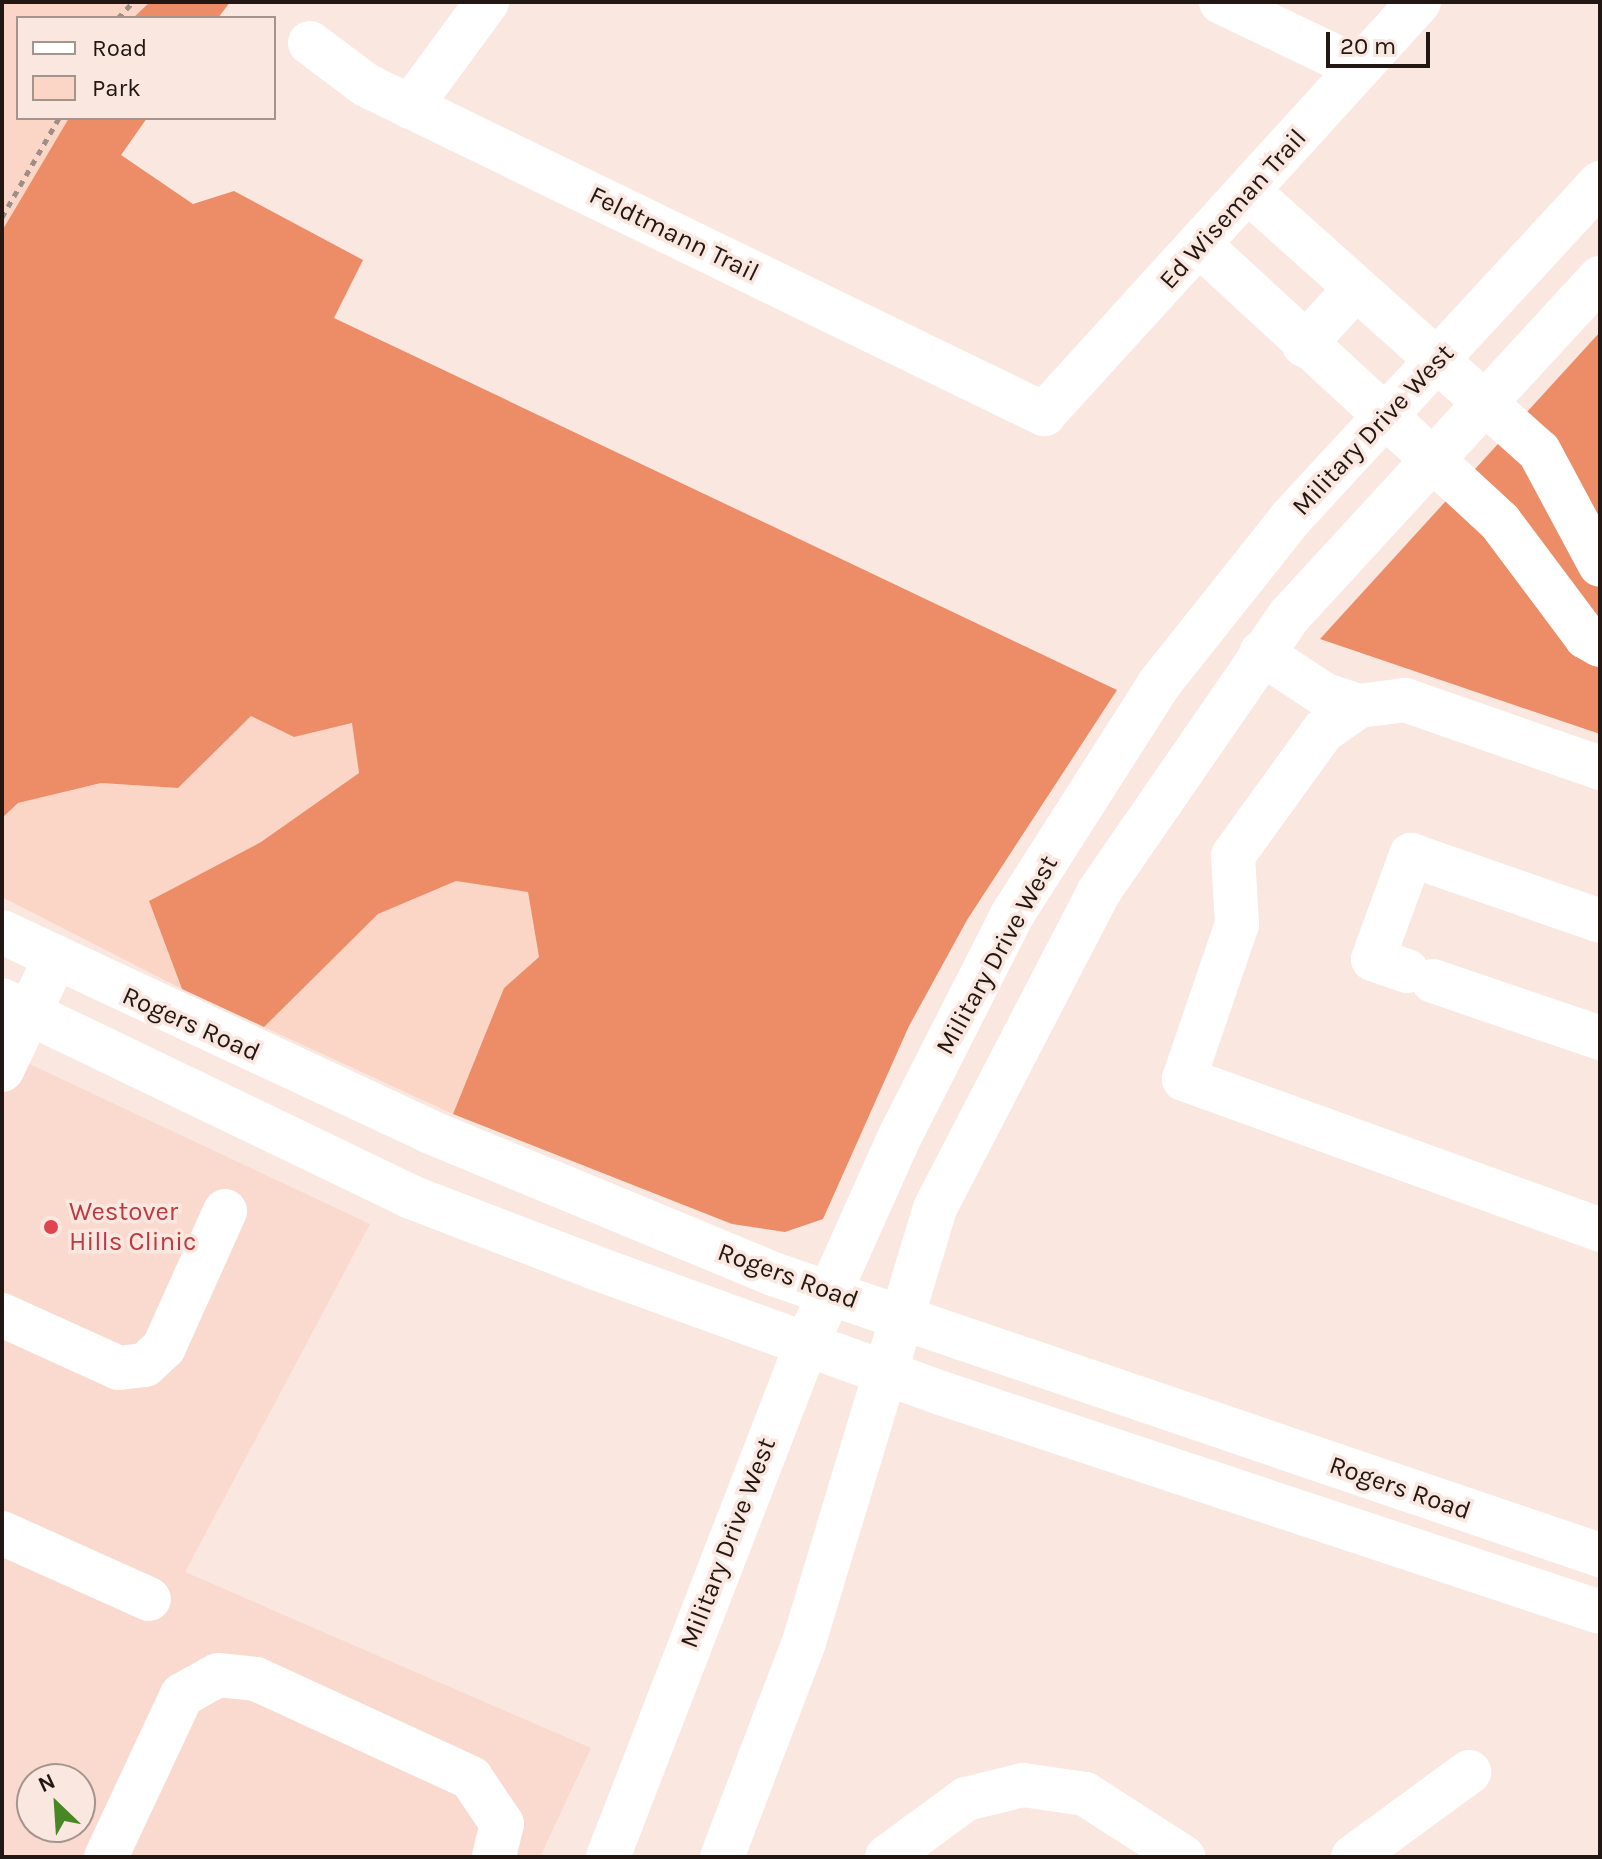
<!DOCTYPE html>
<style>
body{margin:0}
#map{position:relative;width:1602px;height:1859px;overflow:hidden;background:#fae7e0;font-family:Karla,sans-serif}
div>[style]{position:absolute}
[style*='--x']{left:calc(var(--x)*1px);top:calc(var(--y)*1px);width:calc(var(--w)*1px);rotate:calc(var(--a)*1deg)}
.built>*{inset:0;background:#fadace}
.green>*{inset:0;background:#fbd5c6}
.forest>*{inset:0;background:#ed8d67}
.path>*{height:5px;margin-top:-2.5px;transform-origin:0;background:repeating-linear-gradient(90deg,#9e8e88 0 6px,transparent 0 12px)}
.minor>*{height:44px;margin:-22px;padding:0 22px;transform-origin:22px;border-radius:22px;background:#fff}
.major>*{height:44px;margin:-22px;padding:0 22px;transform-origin:22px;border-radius:22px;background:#fff}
.dots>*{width:22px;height:22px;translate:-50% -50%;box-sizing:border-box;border:4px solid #fae7e0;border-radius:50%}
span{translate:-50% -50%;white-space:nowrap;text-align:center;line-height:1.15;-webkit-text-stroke:7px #fae7e0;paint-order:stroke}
.street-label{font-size:26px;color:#221713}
.health-label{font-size:26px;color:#be3a42}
.left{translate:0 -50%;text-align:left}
.frame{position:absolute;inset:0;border:4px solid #221713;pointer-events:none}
.legend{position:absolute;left:16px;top:16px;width:260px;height:104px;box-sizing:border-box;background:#fae7e0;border:2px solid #a4948e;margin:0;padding:10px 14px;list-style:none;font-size:24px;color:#221713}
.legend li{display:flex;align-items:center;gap:16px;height:40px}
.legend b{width:40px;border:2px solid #a4948e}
.north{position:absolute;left:16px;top:1763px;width:80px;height:80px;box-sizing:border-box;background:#fae7e0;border:2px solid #a4948e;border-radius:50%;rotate:335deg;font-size:22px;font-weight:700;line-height:32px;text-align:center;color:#221713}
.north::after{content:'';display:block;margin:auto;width:28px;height:36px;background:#498625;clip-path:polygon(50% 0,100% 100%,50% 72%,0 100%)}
.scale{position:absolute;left:1326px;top:32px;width:104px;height:36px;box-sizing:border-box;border:4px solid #221713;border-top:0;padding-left:10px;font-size:24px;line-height:28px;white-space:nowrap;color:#221713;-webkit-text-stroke:6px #fae7e0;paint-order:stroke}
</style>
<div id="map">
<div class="built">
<div style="clip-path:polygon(evenodd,2px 1051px,370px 1224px,185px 1572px,591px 1748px,540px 1857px,2px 1857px,2px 1051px,32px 1779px,80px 1779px,80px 1827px,32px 1827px,32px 1779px)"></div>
</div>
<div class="green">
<div style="clip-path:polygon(2px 2px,230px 2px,218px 18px,18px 18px,18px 118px,147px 118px,2px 312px)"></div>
<div style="clip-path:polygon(251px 716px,294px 737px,353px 723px,359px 773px,261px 842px,149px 901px,182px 989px,2px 897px,2px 818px,18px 803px,101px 783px,178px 788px)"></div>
<div style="clip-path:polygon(456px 881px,528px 892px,539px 957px,504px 988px,453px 1114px,264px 1027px,378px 914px)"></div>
</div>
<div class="forest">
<div style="clip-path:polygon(150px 2px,230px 2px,218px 18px,133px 18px)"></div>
<div style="clip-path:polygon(69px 118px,147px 118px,121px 155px,193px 204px,234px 191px,363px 260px,334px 318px,1117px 690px,967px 920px,909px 1026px,823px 1219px,785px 1232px,732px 1224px,453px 1114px,504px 988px,539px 957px,528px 892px,456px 881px,378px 914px,264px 1027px,182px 989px,149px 901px,261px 842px,359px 773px,352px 723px,294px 737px,251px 716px,178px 788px,101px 783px,18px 803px,2px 818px,2px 231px)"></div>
<div style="clip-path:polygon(1600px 332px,1600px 734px,1320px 639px)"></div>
</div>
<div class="path">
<div style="--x:118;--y:18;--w:22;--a:-47"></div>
<div style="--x:2;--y:217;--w:114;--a:-60.1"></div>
</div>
<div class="minor">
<div style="--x:1221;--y:2;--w:153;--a:25.6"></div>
<div style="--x:310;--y:43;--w:70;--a:36.9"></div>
<div style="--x:366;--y:85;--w:754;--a:25.89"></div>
<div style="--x:1044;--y:414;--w:557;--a:-47.69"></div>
<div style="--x:410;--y:107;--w:130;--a:-53.7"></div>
<div style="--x:1250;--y:193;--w:387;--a:41.8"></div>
<div style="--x:1539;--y:451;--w:129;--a:61.8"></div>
<div style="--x:1201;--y:246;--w:407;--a:42.7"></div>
<div style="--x:1500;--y:522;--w:144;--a:53.2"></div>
<div style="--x:1586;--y:637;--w:16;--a:30"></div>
<div style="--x:1304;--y:345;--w:73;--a:-47.8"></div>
<div style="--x:1261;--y:653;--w:77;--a:33.3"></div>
<div style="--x:1325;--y:695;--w:36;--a:18"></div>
<div style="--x:1359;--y:706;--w:44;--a:145.2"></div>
<div style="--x:1323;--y:731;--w:154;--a:125.8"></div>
<div style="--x:1233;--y:856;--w:68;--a:86.6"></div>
<div style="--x:1237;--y:924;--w:164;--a:108.9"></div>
<div style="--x:1184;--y:1079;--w:443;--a:19.9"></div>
<div style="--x:1359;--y:706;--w:46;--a:-7.4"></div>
<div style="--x:1405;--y:700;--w:207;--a:19.2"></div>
<div style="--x:1407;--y:971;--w:36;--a:-161"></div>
<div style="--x:1373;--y:959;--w:111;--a:-69.9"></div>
<div style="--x:1411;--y:855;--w:200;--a:19.2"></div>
<div style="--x:1433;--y:981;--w:176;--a:18.8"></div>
<div style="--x:2;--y:1070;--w:121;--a:-64.5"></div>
<div style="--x:2;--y:1315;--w:128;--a:24.4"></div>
<div style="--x:119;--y:1368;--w:26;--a:-7"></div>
<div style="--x:145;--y:1365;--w:26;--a:-43"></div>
<div style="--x:164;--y:1347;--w:149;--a:-65.8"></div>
<div style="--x:2;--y:1533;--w:161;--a:24.2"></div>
<div style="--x:106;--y:1857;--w:179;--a:-64.9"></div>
<div style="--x:182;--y:1695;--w:41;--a:-29.1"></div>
<div style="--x:218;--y:1675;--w:38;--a:6"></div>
<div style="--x:256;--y:1679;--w:237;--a:24.7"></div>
<div style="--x:471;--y:1778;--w:55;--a:56"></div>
<div style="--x:502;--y:1824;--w:34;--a:104"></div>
<div style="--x:887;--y:1857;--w:98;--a:-36.3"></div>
<div style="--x:966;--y:1799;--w:59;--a:-13.8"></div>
<div style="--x:1023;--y:1785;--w:63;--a:8.3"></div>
<div style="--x:1085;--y:1794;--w:117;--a:32.7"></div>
<div style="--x:1353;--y:1857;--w:144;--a:-36.2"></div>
</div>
<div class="major">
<div style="--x:2;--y:932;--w:470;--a:25"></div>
<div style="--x:428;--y:1131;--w:373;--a:22.5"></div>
<div style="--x:773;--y:1274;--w:873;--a:18.77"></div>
<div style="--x:2;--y:1000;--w:454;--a:25.7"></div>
<div style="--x:411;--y:1197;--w:195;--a:21"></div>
<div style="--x:593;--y:1267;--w:370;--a:19.9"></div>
<div style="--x:941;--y:1393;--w:694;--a:18.38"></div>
<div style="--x:608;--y:1857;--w:548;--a:-68.82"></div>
<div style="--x:806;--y:1346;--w:230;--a:-65.9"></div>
<div style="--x:900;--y:1136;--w:248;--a:-63.1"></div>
<div style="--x:1012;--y:915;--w:274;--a:-57.5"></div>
<div style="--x:1159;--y:684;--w:212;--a:-51.5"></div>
<div style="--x:1291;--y:518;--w:456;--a:-47.3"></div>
<div style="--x:722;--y:1857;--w:230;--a:-69.1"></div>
<div style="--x:804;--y:1642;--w:453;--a:-73.2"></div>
<div style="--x:935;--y:1208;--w:355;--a:-62.6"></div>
<div style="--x:1098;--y:893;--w:338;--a:-55.4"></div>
<div style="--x:1290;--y:615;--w:458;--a:-47.4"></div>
</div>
<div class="dots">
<div style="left:51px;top:1227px;background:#e0444e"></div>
</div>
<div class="street-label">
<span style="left:1233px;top:209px;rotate:-48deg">Ed Wiseman Trail</span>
<span style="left:674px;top:234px;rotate:26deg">Feldtmann Trail</span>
<span style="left:1373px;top:430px;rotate:-47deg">Military Drive West</span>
<span style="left:997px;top:955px;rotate:-61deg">Military Drive West</span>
<span style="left:191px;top:1024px;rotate:24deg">Rogers Road</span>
<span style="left:788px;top:1276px;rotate:20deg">Rogers Road</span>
<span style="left:1400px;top:1488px;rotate:19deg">Rogers Road</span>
<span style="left:728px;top:1543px;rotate:-69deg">Military Drive West</span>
</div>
<div class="health-label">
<span class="left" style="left:69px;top:1227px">Westover<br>Hills Clinic</span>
</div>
<div class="frame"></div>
<ul class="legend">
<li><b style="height:10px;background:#fff"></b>Road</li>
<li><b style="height:22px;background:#fbd5c6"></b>Park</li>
</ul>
<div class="north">N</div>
<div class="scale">20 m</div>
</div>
